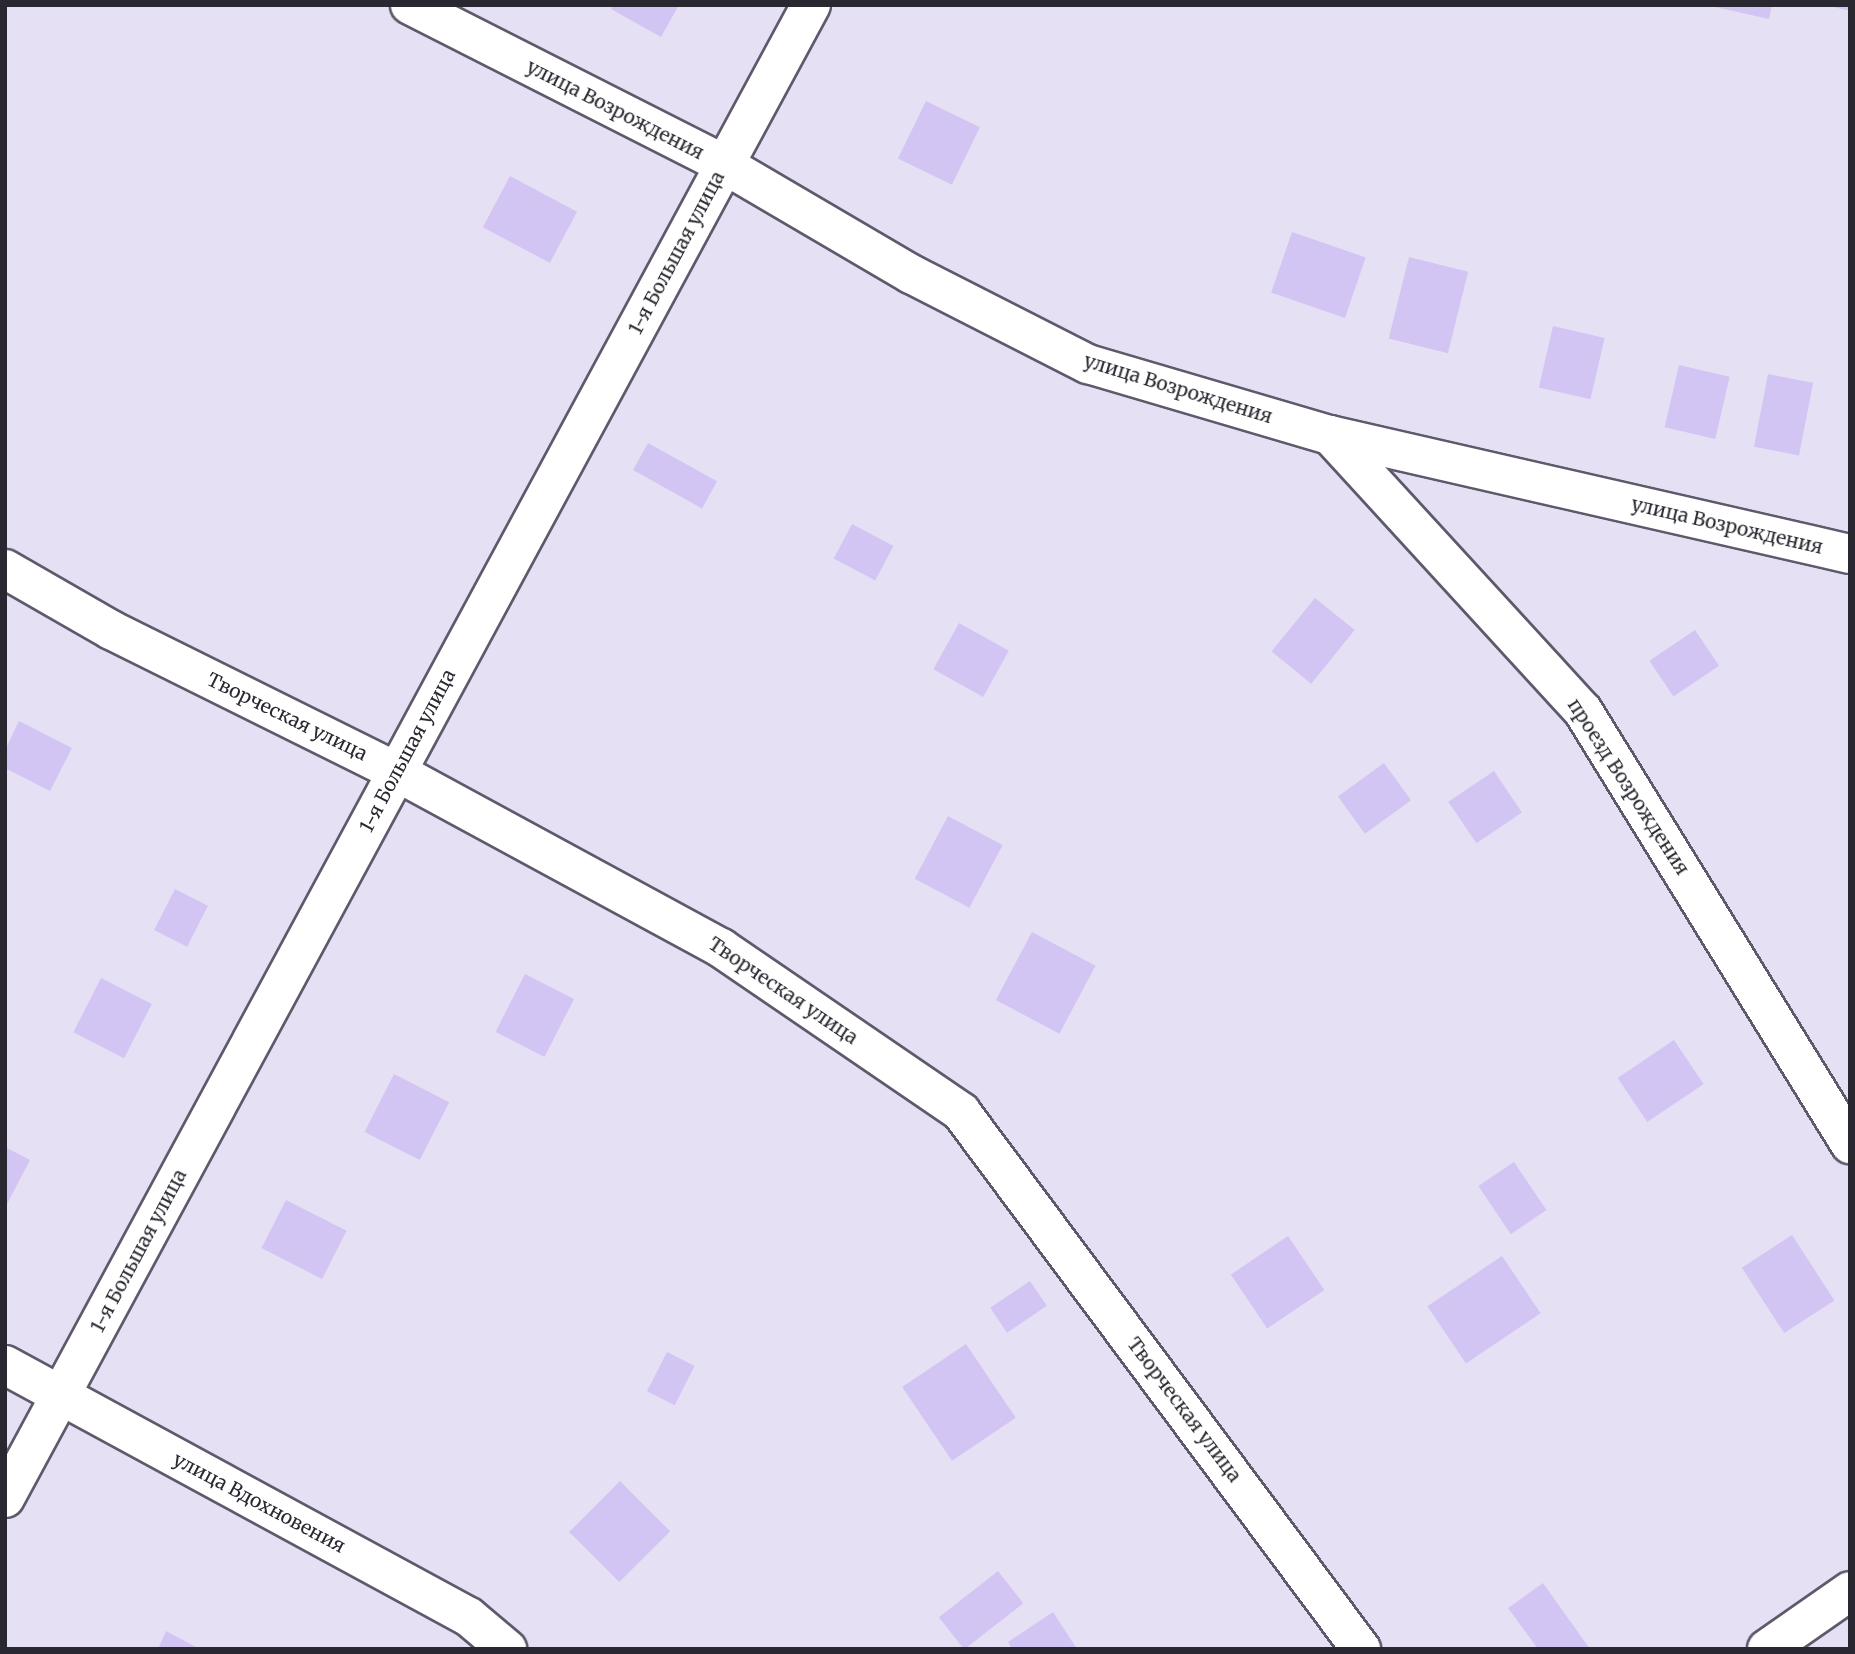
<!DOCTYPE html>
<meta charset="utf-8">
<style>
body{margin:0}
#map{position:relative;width:1855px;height:1654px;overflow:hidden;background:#e6e0f5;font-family:Merriweather,serif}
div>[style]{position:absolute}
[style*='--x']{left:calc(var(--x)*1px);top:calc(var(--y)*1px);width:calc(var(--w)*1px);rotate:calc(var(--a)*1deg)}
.building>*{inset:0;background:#d3c5f3;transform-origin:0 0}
.roads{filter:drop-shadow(2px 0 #5f596b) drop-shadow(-2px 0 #5f596b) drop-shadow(0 2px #5f596b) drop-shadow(0 -2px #5f596b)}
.minor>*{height:38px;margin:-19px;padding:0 19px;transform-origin:19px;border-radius:19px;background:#fff}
span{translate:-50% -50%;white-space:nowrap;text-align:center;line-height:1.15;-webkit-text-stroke:5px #fff;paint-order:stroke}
.street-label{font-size:19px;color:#29272f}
.frame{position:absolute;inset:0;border:7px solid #29272f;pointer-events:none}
</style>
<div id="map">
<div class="building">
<div style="clip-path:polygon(612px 5px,679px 5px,661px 37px,611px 9px)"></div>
<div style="clip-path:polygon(1706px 5px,1772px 5px,1769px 19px)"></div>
<div style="clip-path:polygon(1829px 5px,1850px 5px,1850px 11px,1829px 6px)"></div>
<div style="left:926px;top:101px;width:60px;height:64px;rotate:26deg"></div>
<div style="left:510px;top:176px;width:76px;height:58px;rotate:28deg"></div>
<div style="left:1292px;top:232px;width:78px;height:64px;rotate:19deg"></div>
<div style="left:1409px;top:257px;width:61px;height:84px;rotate:14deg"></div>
<div style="left:1553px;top:326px;width:53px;height:63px;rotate:13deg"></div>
<div style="left:1679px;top:365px;width:52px;height:64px;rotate:13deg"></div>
<div style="left:1768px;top:374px;width:46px;height:74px;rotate:11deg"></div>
<div style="left:648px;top:443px;width:79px;height:31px;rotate:29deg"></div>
<div style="left:852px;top:524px;width:47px;height:39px;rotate:28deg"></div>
<div style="left:1315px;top:598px;width:51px;height:69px;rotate:39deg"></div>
<div style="left:959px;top:623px;width:57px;height:53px;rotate:29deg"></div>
<div style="left:1695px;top:630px;width:43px;height:55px;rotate:56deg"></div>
<div style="clip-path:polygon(19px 721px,72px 748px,50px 791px,5px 768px,5px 750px)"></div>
<div style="left:1384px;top:763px;width:46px;height:57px;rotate:54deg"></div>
<div style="left:1494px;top:771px;width:50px;height:55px;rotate:56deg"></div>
<div style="left:948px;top:816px;width:62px;height:71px;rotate:28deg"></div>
<div style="left:175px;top:889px;width:37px;height:46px;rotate:27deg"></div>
<div style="left:1032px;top:932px;width:72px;height:77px;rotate:28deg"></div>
<div style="left:525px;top:974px;width:55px;height:65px;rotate:27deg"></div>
<div style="left:101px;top:978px;width:57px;height:61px;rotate:27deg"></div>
<div style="left:1674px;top:1040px;width:53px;height:68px;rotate:56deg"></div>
<div style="left:394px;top:1074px;width:62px;height:65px;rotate:27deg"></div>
<div style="clip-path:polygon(5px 1147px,30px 1160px,5px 1208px)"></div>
<div style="left:1514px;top:1162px;width:58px;height:43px;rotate:56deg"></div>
<div style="left:286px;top:1200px;width:68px;height:54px;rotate:27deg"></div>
<div style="left:1792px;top:1235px;width:78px;height:60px;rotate:57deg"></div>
<div style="left:1288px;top:1236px;width:65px;height:69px;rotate:56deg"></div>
<div style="left:1502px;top:1256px;width:69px;height:90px;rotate:56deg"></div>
<div style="left:1030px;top:1281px;width:30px;height:48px;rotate:56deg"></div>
<div style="left:966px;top:1344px;width:89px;height:77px;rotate:56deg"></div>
<div style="left:667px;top:1352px;width:31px;height:44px;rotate:27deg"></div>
<div style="left:620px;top:1481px;width:71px;height:72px;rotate:45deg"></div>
<div style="left:998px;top:1571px;width:41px;height:75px;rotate:52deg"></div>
<div style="clip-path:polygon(1543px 1583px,1590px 1649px,1538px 1649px,1508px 1608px)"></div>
<div style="clip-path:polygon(1053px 1612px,1077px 1649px,1012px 1649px,1008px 1642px)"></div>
<div style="clip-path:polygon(166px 1631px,200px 1649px,158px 1649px)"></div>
</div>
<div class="roads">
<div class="minor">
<div style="--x:410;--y:5;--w:353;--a:26.9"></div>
<div style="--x:725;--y:165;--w:216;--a:30.4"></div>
<div style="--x:911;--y:274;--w:199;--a:27"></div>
<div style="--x:1088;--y:364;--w:252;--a:16.4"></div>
<div style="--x:1330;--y:435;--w:533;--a:12.89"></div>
<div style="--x:1330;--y:435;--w:374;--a:47.5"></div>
<div style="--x:1583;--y:711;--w:509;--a:58.34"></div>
<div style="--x:5;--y:569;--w:122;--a:29.9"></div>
<div style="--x:111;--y:630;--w:319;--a:26.4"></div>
<div style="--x:397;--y:772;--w:369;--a:28.5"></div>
<div style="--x:721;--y:948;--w:291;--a:34.3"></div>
<div style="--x:961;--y:1112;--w:670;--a:53.32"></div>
<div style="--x:5;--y:1365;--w:528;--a:28.51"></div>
<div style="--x:469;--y:1617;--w:50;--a:40.1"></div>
<div style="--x:5;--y:1498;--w:1697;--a:-61.64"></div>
<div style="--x:1767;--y:1649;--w:101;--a:-34.9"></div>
</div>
</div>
<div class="street-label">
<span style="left:615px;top:110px;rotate:27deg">улица Возрождения</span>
<span style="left:677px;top:253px;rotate:-62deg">1-я Большая улица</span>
<span style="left:1178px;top:389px;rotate:17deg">улица Возрождения</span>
<span style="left:1727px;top:526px;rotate:13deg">улица Возрождения</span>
<span style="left:287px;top:717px;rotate:26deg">Творческая улица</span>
<span style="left:408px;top:751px;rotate:-62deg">1-я Большая улица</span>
<span style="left:1628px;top:787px;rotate:57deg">проезд Возрождения</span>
<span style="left:783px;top:991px;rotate:34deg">Творческая улица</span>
<span style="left:139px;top:1251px;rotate:-62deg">1-я Большая улица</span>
<span style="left:1184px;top:1410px;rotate:53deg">Творческая улица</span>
<span style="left:259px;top:1503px;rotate:28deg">улица Вдохновения</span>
</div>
<div class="frame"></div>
</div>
